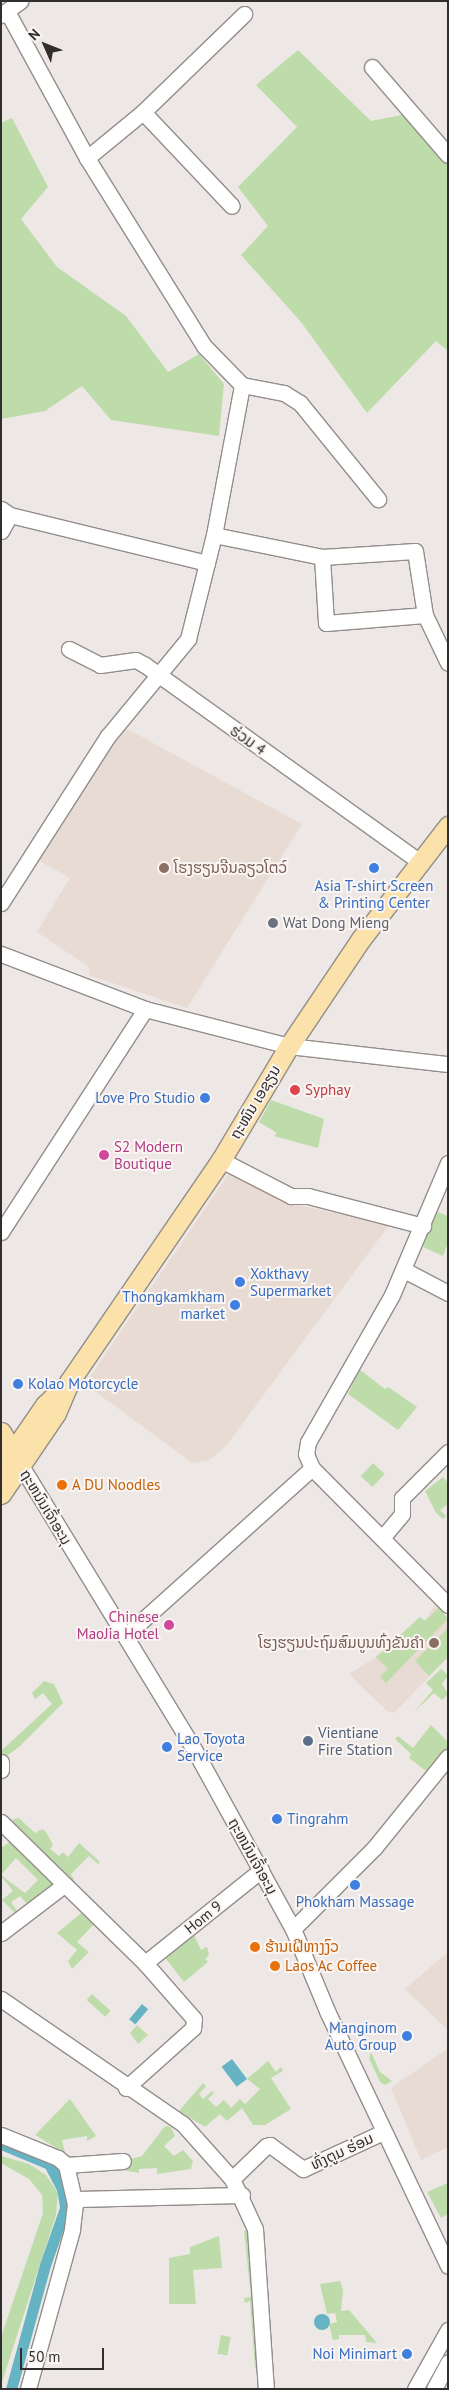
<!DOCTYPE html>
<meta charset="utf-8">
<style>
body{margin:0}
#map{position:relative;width:449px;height:2390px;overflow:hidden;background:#ede8e5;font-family:"PT Sans","Noto Sans Lao",sans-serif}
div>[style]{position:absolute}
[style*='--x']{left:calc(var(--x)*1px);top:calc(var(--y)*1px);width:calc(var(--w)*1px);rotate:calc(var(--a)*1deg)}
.built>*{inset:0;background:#e7dbd4}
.green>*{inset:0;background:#bedcaa;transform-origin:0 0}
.water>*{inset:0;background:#66b3c4;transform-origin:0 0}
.round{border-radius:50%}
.canal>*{height:11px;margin:-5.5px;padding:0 5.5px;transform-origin:5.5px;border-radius:5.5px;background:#66b3c4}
.roads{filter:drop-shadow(1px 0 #938e8b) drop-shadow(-1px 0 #938e8b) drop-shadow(0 1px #938e8b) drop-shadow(0 -1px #938e8b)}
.minor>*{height:15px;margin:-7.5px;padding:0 7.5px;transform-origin:7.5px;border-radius:7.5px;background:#fff}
.major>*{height:19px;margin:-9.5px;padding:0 9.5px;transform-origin:9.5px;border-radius:9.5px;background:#fbe1aa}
.dots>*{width:14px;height:14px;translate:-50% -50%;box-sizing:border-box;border:2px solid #faf5f2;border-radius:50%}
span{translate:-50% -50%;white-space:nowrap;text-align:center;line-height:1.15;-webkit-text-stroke:4px #faf5f2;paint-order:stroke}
.street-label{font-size:15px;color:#312f2d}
.education-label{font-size:15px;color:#785e54}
.left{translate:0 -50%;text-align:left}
.right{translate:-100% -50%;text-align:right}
.shop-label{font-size:15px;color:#366cbe}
.worship-label{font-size:15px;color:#5b616d}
.health-label{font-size:15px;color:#be3a42}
.hotel-label{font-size:15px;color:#b23c85}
.food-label{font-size:15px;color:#c56008}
.service-label{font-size:15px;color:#4e5e75}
.frame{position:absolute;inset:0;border:2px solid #312f2d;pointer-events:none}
.north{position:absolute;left:20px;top:20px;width:50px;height:50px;-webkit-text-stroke:4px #faf5f2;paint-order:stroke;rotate:314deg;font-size:14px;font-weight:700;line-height:20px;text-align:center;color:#312f2d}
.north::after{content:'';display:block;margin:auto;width:18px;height:22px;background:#312f2d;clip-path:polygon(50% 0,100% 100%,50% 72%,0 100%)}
.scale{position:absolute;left:20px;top:2348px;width:84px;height:22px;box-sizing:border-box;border:2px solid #312f2d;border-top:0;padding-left:6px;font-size:15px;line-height:18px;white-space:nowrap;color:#312f2d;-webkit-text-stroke:4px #faf5f2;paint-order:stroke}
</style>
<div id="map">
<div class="built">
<div style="clip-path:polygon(120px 725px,302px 824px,187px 1008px,89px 975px,89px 967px,37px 932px,70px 878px,34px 858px)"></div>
<div style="clip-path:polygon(230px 1172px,298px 1205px,389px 1225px,226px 1446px,210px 1460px,192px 1463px,85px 1384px)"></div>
<div style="clip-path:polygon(436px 1603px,448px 1619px,448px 1657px,394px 1713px,387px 1711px,349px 1674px,376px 1657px,420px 1617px,425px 1621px)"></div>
<div style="clip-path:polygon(448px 1952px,448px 2030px,405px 1989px)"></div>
<div style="clip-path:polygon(448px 2048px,448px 2147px,421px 2160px,391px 2088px)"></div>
</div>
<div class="green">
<div style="clip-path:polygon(298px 50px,371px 121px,406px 114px,448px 163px,448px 351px,436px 341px,367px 413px,301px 322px,241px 255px,268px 226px,238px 187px,297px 127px,256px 85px)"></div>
<div style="clip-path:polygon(12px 118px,48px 187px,21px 219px,57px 267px,126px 316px,168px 372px,199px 354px,224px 384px,219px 436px,111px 420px,82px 386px,45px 411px,1px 419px,1px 123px)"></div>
<div style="clip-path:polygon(271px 1100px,324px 1119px,318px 1148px,274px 1136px,277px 1133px,259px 1122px)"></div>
<div style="clip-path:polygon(435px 1211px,448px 1216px,448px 1242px,443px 1256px,423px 1247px)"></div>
<div style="clip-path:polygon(359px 1369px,385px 1389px,388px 1387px,417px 1407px,398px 1430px,348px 1394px)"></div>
<div style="left:373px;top:1463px;width:16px;height:18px;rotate:43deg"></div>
<div style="clip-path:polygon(443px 1477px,448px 1483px,448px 1504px,440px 1510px,446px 1516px,443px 1519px,436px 1513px,425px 1491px)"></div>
<div style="clip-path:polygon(439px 1607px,447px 1618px,446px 1621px,386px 1683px,380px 1677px,388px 1669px,376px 1657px,420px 1617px,425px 1621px)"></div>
<div style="clip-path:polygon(448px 1628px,448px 1657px,429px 1676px,415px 1661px)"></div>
<div style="clip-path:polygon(441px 1669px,448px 1675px,442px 1684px,448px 1694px,442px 1700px,434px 1693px,414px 1712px,433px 1690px,426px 1683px)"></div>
<div style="clip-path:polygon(44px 1681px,54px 1684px,63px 1703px,19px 1747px,1px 1760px,1px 1751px,52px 1704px,43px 1693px,35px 1699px,32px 1693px)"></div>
<div style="clip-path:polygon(431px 1725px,448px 1742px,448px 1747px,426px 1771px,409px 1758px,411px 1754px,395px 1739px,398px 1736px,413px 1748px)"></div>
<div style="clip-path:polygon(19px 1818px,35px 1833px,42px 1829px,46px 1832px,53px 1845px,50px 1849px,59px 1856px,63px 1852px,68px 1857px,79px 1843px,100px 1862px,98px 1864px,89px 1856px,71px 1874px,77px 1886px,75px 1888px,13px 1825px,13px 1819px)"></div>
<div style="clip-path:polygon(evenodd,11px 1841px,54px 1883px,27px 1904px,20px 1896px,11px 1902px,17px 1911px,15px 1913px,2px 1900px,13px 1891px,1px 1876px,1px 1848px,11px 1841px,16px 1858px,38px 1880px,25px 1893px,1px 1875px,16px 1858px)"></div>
<div style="clip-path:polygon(85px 1910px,97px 1921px,77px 1942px,89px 1952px,72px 1969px,68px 1961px,77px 1950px,57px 1933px)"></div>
<div style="clip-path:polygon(192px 1931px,201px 1950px,207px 1947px,209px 1955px,205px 1959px,208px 1962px,184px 1982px,163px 1955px)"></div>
<div style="left:92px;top:1994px;width:25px;height:8px;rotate:42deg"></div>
<div style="clip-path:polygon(137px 2025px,148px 2035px,138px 2044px,130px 2033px)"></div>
<div style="clip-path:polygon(371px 2052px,380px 2072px,392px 2081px,385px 2085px,380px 2082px,369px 2058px)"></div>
<div style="clip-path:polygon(268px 2061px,276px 2072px,281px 2067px,283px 2071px,271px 2078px,291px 2109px,265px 2125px,253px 2125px,242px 2108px,227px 2121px,220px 2114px,205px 2127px,179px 2111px,203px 2083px,206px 2086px,199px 2094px,203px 2099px,212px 2091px,214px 2093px,208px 2099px,216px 2107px,224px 2100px,231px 2108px,240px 2099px,245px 2104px,260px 2089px,247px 2079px)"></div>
<div style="clip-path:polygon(70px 2099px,96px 2136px,87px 2141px,87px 2136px,62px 2140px,65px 2153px,35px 2135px)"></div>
<div style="clip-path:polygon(165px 2126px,171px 2127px,175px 2136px,164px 2146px,174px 2156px,183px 2150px,193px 2161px,191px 2169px,157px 2174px,157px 2168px,139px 2169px,139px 2173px,123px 2170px,131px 2159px,142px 2156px)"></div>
<div style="clip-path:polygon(2px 2156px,29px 2164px,46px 2175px,58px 2193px,56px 2215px,1px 2385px,1px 2337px,43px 2213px,42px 2195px,29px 2179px,1px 2163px)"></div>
<div style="clip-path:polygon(448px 2183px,448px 2214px,441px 2218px,427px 2192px)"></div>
<div style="clip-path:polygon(249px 2230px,260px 2361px,255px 2369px,250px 2301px,245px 2303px,244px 2298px,251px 2297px,244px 2231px)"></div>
<div style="clip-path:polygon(219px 2236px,222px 2268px,193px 2270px,196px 2304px,169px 2304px,169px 2258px,190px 2254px,190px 2247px)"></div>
<div style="clip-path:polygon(340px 2281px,343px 2290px,341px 2311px,349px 2310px,377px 2343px,366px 2342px,365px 2335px,339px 2335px,339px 2339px,333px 2340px,329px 2324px,337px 2322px,335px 2313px,327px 2314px,320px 2284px)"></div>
<div style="left:221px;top:2335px;width:10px;height:19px;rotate:11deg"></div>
</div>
<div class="water">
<div style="left:142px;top:2004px;width:8px;height:20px;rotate:40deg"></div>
<div style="left:232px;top:2059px;width:25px;height:13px;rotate:53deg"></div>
<div class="round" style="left:314px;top:2314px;width:16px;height:16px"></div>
</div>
<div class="canal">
<div style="--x:1;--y:2144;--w:52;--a:22.6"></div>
<div style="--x:49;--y:2164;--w:27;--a:62"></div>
<div style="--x:62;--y:2188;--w:20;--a:81"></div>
<div style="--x:65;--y:2208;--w:60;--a:109.3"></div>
<div style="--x:45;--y:2265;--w:129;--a:105.3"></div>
</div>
<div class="roads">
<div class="minor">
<div style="--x:1;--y:15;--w:24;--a:-36"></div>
<div style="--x:372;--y:67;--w:116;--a:49.2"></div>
<div style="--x:143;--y:112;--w:129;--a:46.6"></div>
<div style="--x:87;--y:158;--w:72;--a:-39.4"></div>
<div style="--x:143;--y:112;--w:141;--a:-44.1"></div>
<div style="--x:242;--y:385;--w:43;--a:10.8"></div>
<div style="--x:284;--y:393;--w:19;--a:32"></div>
<div style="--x:300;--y:403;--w:124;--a:50.9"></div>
<div style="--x:1;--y:509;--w:11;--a:34"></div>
<div style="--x:10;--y:515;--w:203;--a:13.7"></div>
<div style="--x:1;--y:531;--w:18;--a:-61"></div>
<div style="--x:214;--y:535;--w:110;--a:11.5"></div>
<div style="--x:322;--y:557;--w:93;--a:-3.7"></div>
<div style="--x:415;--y:551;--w:65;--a:81.1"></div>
<div style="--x:425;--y:615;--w:53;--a:64.4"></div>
<div style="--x:322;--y:557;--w:66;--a:86.5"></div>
<div style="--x:326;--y:623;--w:99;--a:-4.6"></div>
<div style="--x:69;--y:649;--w:35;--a:27"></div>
<div style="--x:100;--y:665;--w:36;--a:-8"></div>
<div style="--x:136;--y:660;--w:10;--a:29"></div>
<div style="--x:145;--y:665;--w:337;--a:35.6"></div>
<div style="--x:1;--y:903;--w:198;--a:-57.4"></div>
<div style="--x:108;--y:736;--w:126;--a:-50.5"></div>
<div style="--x:188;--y:639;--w:107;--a:-76"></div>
<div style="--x:214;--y:535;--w:153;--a:-79.4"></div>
<div style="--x:242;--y:385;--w:54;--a:-134.3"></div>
<div style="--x:204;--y:346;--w:221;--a:-121.9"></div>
<div style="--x:87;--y:158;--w:167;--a:-118.6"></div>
<div style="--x:1;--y:954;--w:154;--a:20.9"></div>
<div style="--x:145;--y:1009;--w:149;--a:14.4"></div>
<div style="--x:289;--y:1046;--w:160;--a:6.5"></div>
<div style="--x:221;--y:1160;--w:79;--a:27.2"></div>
<div style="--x:291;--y:1196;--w:17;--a:0"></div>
<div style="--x:308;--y:1196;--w:119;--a:14.6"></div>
<div style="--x:448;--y:1163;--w:143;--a:113"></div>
<div style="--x:392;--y:1295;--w:169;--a:119.7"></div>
<div style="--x:308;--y:1442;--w:12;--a:99"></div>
<div style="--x:306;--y:1454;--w:15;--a:67"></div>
<div style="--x:312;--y:1468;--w:193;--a:45.2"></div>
<div style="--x:1;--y:1232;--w:265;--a:-57.1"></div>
<div style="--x:404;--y:1270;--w:50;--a:27.6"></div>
<div style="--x:20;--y:1464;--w:326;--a:58.6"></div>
<div style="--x:190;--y:1742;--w:213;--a:61.2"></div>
<div style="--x:293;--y:1929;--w:91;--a:67.4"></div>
<div style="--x:328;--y:2013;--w:280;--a:64.6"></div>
<div style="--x:382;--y:1538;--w:31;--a:-50"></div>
<div style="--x:402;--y:1514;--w:16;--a:-90"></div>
<div style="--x:402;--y:1498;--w:65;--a:-45"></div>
<div style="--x:126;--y:1635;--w:250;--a:-41.9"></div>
<div style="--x:1;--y:1762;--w:8;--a:90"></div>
<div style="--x:1;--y:1822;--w:202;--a:44.4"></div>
<div style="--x:145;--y:1963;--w:74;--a:48.8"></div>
<div style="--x:194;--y:2019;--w:9;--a:96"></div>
<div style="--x:193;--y:2028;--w:90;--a:138.2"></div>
<div style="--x:293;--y:1929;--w:116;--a:-45"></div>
<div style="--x:375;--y:1847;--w:116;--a:-51"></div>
<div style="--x:1;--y:1933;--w:79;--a:-37.3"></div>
<div style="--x:145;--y:1963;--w:149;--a:-38.7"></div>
<div style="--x:1;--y:1999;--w:221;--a:34.5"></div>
<div style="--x:183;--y:2124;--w:74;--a:48.3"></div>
<div style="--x:232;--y:2179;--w:55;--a:65.3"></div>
<div style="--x:255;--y:2229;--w:160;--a:86.1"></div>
<div style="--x:1;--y:2135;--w:61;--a:22"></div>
<div style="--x:58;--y:2158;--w:11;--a:41"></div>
<div style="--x:66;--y:2165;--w:40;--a:77"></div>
<div style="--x:75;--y:2204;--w:26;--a:97"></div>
<div style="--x:72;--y:2230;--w:165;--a:105.5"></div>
<div style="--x:66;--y:2165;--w:57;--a:-4"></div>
<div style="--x:232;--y:2179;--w:47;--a:-44.1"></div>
<div style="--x:266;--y:2146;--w:4;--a:-14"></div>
<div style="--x:270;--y:2145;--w:41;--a:36"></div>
<div style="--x:303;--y:2169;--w:88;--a:-24.8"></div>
<div style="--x:75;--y:2199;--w:167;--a:-1.4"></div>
<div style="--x:415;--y:2389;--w:68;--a:-60.8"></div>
<div style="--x:434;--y:2389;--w:30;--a:-62"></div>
</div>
<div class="major">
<div style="--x:1;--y:1432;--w:31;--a:59"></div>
<div style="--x:1;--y:1469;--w:78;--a:-55.5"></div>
<div style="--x:45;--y:1405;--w:23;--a:-43"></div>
<div style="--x:1;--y:1494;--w:98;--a:-55.8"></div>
<div style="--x:56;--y:1413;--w:34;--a:-67"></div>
<div style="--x:69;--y:1382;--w:269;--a:-55.6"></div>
<div style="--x:221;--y:1160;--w:133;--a:-59.2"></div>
<div style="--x:289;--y:1046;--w:129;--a:-56.1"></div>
<div style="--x:361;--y:939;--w:143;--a:-52.4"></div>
</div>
</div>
<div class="dots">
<div style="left:164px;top:868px;background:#8d6e63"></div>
<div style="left:374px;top:868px;background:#3f7fe0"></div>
<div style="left:273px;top:923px;background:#6b7280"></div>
<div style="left:295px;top:1090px;background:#e0444e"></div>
<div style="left:205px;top:1098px;background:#3f7fe0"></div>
<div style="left:104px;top:1155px;background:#d1479c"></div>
<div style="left:240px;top:1282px;background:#3f7fe0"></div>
<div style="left:235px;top:1305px;background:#3f7fe0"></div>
<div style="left:18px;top:1384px;background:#3f7fe0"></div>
<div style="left:62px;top:1485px;background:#e8710a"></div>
<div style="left:169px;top:1625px;background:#d1479c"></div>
<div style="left:434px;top:1643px;background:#8d6e63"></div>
<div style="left:308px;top:1741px;background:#5c6f8a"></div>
<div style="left:167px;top:1747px;background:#3f7fe0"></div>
<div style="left:277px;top:1819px;background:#3f7fe0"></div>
<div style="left:355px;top:1885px;background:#3f7fe0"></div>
<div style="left:255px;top:1947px;background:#e8710a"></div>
<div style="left:275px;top:1966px;background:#e8710a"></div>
<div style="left:407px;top:2036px;background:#3f7fe0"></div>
<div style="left:407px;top:2354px;background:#3f7fe0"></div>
</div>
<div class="street-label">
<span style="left:248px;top:740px;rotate:35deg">ຮ່ວມ 4</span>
<span style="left:255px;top:1102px;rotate:-59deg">ຖະໜົນ ເອຊຽນ</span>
<span style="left:46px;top:1507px;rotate:59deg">ຖະຫນົນເຈົ້າອະນຸ</span>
<span style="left:253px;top:1856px;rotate:61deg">ຖະຫນົນເຈົ້າອະນຸ</span>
<span style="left:203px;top:1917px;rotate:-39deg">Hom 9</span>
<span style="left:342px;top:2151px;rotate:-25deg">ທົ່ງຕູມ ຮ່ອມ</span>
</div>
<div class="education-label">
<span class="left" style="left:174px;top:868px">ໂຮງຮຽນຈີນລຽວໂຕວ໌</span>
<span class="right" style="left:424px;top:1643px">ໂຮງຮຽນປະຖົມສົມບູນທົ່ງຂັນຄຳ</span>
</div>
<div class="shop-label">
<span style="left:374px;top:894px">Asia T-shirt Screen<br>&amp; Printing Center</span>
<span class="right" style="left:195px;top:1098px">Love Pro Studio</span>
<span class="left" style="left:250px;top:1282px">Xokthavy<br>Supermarket</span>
<span class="right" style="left:225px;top:1305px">Thongkamkham<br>market</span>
<span class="left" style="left:28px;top:1384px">Kolao Motorcycle</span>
<span class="left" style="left:177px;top:1747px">Lao Toyota<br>Service</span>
<span class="left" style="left:287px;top:1819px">Tingrahm</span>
<span style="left:355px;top:1902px">Phokham Massage</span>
<span class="right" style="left:397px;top:2036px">Manginom<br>Auto Group</span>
<span class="right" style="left:397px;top:2354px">Noi Minimart</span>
</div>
<div class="worship-label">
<span class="left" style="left:283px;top:923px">Wat Dong Mieng</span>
</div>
<div class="health-label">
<span class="left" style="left:305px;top:1090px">Syphay</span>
</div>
<div class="hotel-label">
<span class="left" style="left:114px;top:1155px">S2 Modern<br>Boutique</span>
<span class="right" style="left:159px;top:1625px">Chinese<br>MaoJia Hotel</span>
</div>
<div class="food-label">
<span class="left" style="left:72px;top:1485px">A DU Noodles</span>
<span class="left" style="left:265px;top:1947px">ຮ້ານເຝີຫາງງົວ</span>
<span class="left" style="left:285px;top:1966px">Laos Ac Coffee</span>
</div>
<div class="service-label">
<span class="left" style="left:318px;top:1741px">Vientiane<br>Fire Station</span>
</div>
<div class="frame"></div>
<div class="north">N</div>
<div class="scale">50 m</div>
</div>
